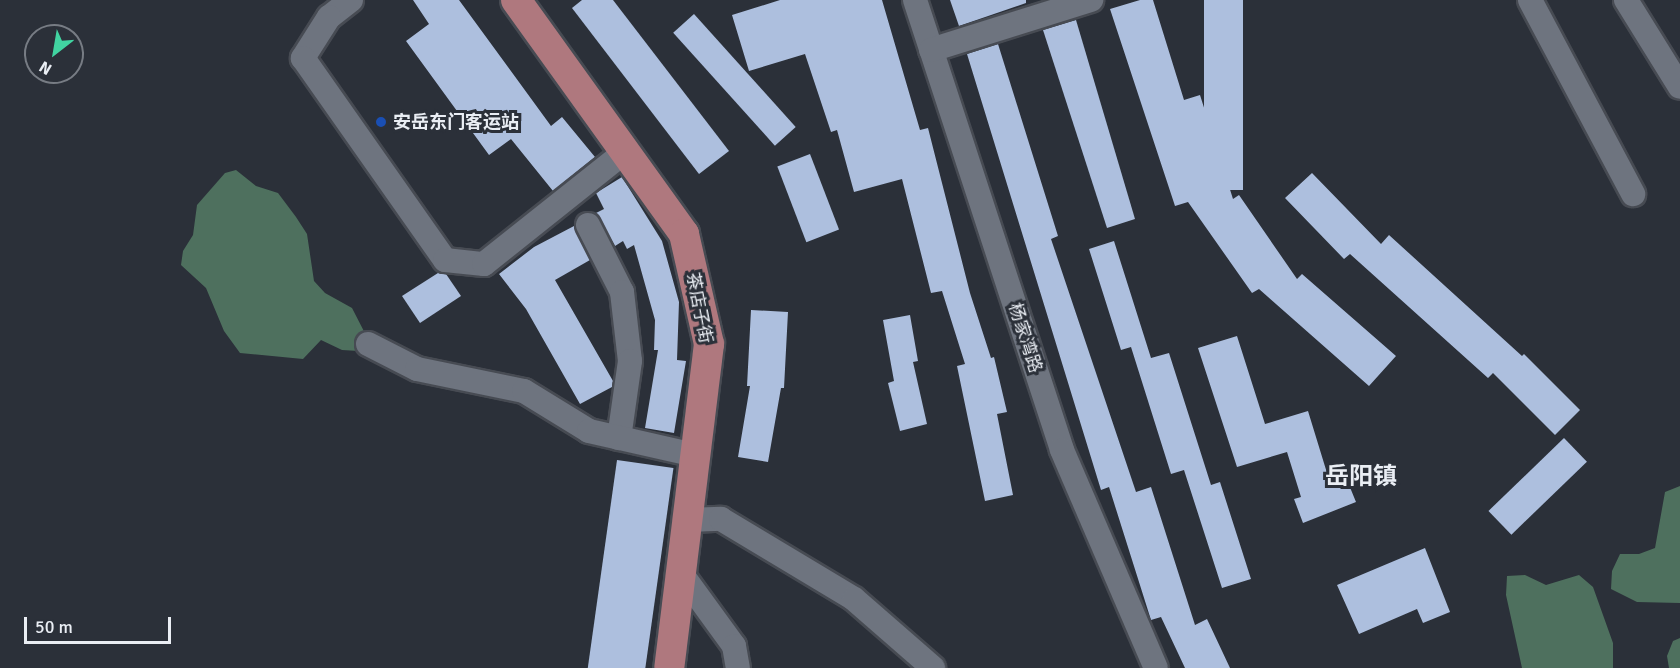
<!DOCTYPE html>
<meta charset="utf-8">
<style>
body{margin:0}
#map{position:relative;width:1680px;height:668px;overflow:hidden;background:#2b3039;font-family:Signika,"Noto Sans SC",sans-serif}
div>[style]{position:absolute}
[style*='--x']{left:calc(var(--x)*1px);top:calc(var(--y)*1px);width:calc(var(--w)*1px);rotate:calc(var(--a)*1deg)}
.forest>*{inset:0;background:#4e705e}
.building>*{inset:0;background:#adbfde;transform-origin:0 0}
.roads{filter:drop-shadow(2px 0 #474b53) drop-shadow(-2px 0 #474b53) drop-shadow(0 2px #474b53) drop-shadow(0 -2px #474b53)}
.minor>*{height:24px;margin:-12px;padding:0 12px;transform-origin:12px;border-radius:12px;background:#6e747f}
.major>*{height:30px;margin:-15px;padding:0 15px;transform-origin:15px;border-radius:15px;background:#af787e}
.dots>*{width:16px;height:16px;translate:-50% -50%;box-sizing:border-box;border:3px solid #2b3039;border-radius:50%}
span{translate:-50% -50%;white-space:nowrap;text-align:center;line-height:1.15;-webkit-text-stroke:6px #2b3039;paint-order:stroke}
.poi-label{font-size:18px;color:#eaeef4;font-weight:700}
.left{translate:0 -50%;text-align:left}
.street-label{font-size:18px;color:#eaeef4}
.district-label{font-size:24px;color:#eaeef4;font-weight:700}
.north{position:absolute;left:24px;top:24px;width:60px;height:60px;box-sizing:border-box;background:#2b3039;border:2px solid #777c84;border-radius:50%;rotate:211deg;font-size:16px;font-weight:700;line-height:24px;text-align:center;color:#eaeef4}
.north::after{content:'';display:block;margin:auto;width:21px;height:27px;background:#41d4a1;clip-path:polygon(50% 0,100% 100%,50% 72%,0 100%)}
.scale{position:absolute;left:24px;top:617px;width:147px;height:27px;box-sizing:border-box;border:3px solid #eaeef4;border-top:0;padding-left:8px;font-size:18px;line-height:21px;white-space:nowrap;color:#eaeef4;-webkit-text-stroke:4px #2b3039;paint-order:stroke}
</style>
<div id="map">
<div class="forest">
<div style="clip-path:polygon(236px 170px,256px 186px,278px 193px,296px 217px,307px 234px,314px 281px,325px 293px,352px 308px,370px 343px,359px 351px,342px 350px,321px 340px,303px 359px,240px 353px,224px 331px,206px 288px,181px 265px,183px 251px,193px 235px,197px 205px,225px 173px)"></div>
<div style="clip-path:polygon(1680px 486px,1680px 603px,1637px 602px,1611px 589px,1612px 571px,1620px 554px,1639px 554px,1655px 548px,1665px 492px)"></div>
<div style="clip-path:polygon(1525px 575px,1546px 585px,1579px 575px,1593px 587px,1613px 643px,1613px 668px,1522px 668px,1506px 595px,1507px 576px)"></div>
<div style="clip-path:polygon(1680px 638px,1680px 668px,1669px 668px,1667px 656px,1673px 641px)"></div>
</div>
<div class="building">
<div style="clip-path:polygon(413px 0,459px 0,551px 126px,562px 117px,595px 157px,553px 191px,511px 139px,489px 155px,406px 41px,429px 24px)"></div>
<div style="clip-path:polygon(582px 0,613px 0,729px 151px,699px 174px,572px 8px)"></div>
<div style="clip-path:polygon(780px 0,882px 0,920px 130px,928px 128px,970px 293px,991px 358px,994px 357px,1007px 412px,997px 414px,1013px 495px,985px 501px,957px 366px,965px 364px,942px 291px,931px 293px,902px 179px,854px 192px,837px 130px,831px 132px,805px 54px,749px 71px,732px 15px)"></div>
<div style="clip-path:polygon(950px 0,1026px 0,1026px 3px,959px 26px)"></div>
<div style="clip-path:polygon(1140px 0,1153px 0,1184px 100px,1200px 95px,1233px 199px,1239px 195px,1297px 279px,1302px 274px,1396px 356px,1369px 386px,1259px 289px,1252px 293px,1188px 202px,1175px 206px,1110px 9px)"></div>
<div style="left:1204px;top:0;width:39px;height:190px"></div>
<div style="left:694px;top:14px;width:152px;height:28px;rotate:48deg"></div>
<div style="clip-path:polygon(1076px 20px,1135px 219px,1107px 228px,1043px 30px)"></div>
<div style="clip-path:polygon(998px 44px,1058px 236px,1051px 239px,1136px 492px,1151px 487px,1195px 625px,1207px 619px,1230px 668px,1185px 668px,1161px 617px,1151px 620px,1109px 487px,1101px 490px,967px 54px)"></div>
<div style="left:810px;top:154px;width:81px;height:35px;rotate:69deg"></div>
<div style="clip-path:polygon(1312px 173px,1381px 244px,1389px 235px,1522px 356px,1524px 354px,1580px 410px,1555px 435px,1493px 373px,1488px 378px,1350px 254px,1344px 259px,1285px 198px)"></div>
<div style="clip-path:polygon(622px 177px,662px 241px,679px 302px,677px 360px,686px 361px,674px 433px,645px 428px,658px 350px,654px 350px,655px 320px,634px 245px,627px 249px,623px 241px,615px 246px,596px 213px,604px 209px,596px 193px)"></div>
<div style="clip-path:polygon(574px 226px,590px 260px,555px 280px,613px 381px,612px 387px,580px 404px,526px 309px,499px 274px,534px 247px)"></div>
<div style="clip-path:polygon(1114px 241px,1151px 358px,1169px 353px,1211px 485px,1220px 482px,1251px 579px,1222px 588px,1184px 470px,1171px 474px,1131px 347px,1121px 350px,1089px 249px)"></div>
<div style="clip-path:polygon(438px 273px,446px 274px,461px 296px,420px 323px,402px 296px)"></div>
<div style="clip-path:polygon(751px 310px,788px 312px,784px 388px,781px 388px,768px 462px,738px 457px,750px 386px,747px 386px)"></div>
<div style="clip-path:polygon(910px 315px,918px 361px,913px 362px,927px 424px,900px 431px,888px 383px,894px 381px,883px 320px)"></div>
<div style="clip-path:polygon(1237px 336px,1265px 424px,1308px 411px,1331px 486px,1347px 480px,1356px 502px,1303px 523px,1294px 499px,1301px 497px,1287px 452px,1237px 467px,1198px 348px)"></div>
<div style="left:1564px;top:438px;width:33px;height:105px;rotate:46deg"></div>
<div style="left:617px;top:460px;width:57px;height:210px;rotate:8deg"></div>
<div style="clip-path:polygon(1425px 548px,1450px 612px,1423px 623px,1417px 609px,1359px 634px,1337px 585px)"></div>
</div>
<div class="roads">
<div class="minor">
<div style="--x:351;--y:0;--w:28;--a:142"></div>
<div style="--x:329;--y:17;--w:49;--a:122.4"></div>
<div style="--x:303;--y:58;--w:247;--a:54.9"></div>
<div style="--x:445;--y:260;--w:39;--a:6"></div>
<div style="--x:484;--y:264;--w:180;--a:-38.5"></div>
<div style="--x:915;--y:0;--w:473;--a:71.9"></div>
<div style="--x:1062;--y:450;--w:237;--a:66.7"></div>
<div style="--x:1530;--y:0;--w:220;--a:62"></div>
<div style="--x:1626;--y:0;--w:102;--a:58.2"></div>
<div style="--x:931;--y:50;--w:168;--a:-17.4"></div>
<div style="--x:588;--y:225;--w:75;--a:63.1"></div>
<div style="--x:622;--y:292;--w:69;--a:83.4"></div>
<div style="--x:630;--y:361;--w:78;--a:98.1"></div>
<div style="--x:368;--y:344;--w:55;--a:27"></div>
<div style="--x:417;--y:369;--w:109;--a:11.6"></div>
<div style="--x:524;--y:391;--w:76;--a:31.6"></div>
<div style="--x:589;--y:431;--w:109;--a:12.8"></div>
<div style="--x:687;--y:520;--w:34;--a:-2"></div>
<div style="--x:721;--y:519;--w:155;--a:31"></div>
<div style="--x:854;--y:599;--w:105;--a:41.1"></div>
<div style="--x:681;--y:573;--w:90;--a:54"></div>
<div style="--x:734;--y:646;--w:22;--a:80"></div>
</div>
<div class="major">
<div style="--x:516;--y:0;--w:288;--a:54.3"></div>
<div style="--x:684;--y:234;--w:113;--a:77.2"></div>
<div style="--x:709;--y:344;--w:326;--a:97"></div>
</div>
</div>
<div class="dots">
<div style="left:381px;top:122px;background:#1a4fb4"></div>
</div>
<div class="poi-label">
<span class="left" style="left:393px;top:122px">安岳东门客运站</span>
</div>
<div class="street-label">
<span style="left:699px;top:308px;rotate:79deg">茶店子街</span>
<span style="left:1025px;top:338px;rotate:72deg">杨家湾路</span>
</div>
<div class="district-label">
<span style="left:1361px;top:477px">岳阳镇</span>
</div>
<div class="north">N</div>
<div class="scale">50 m</div>
</div>
